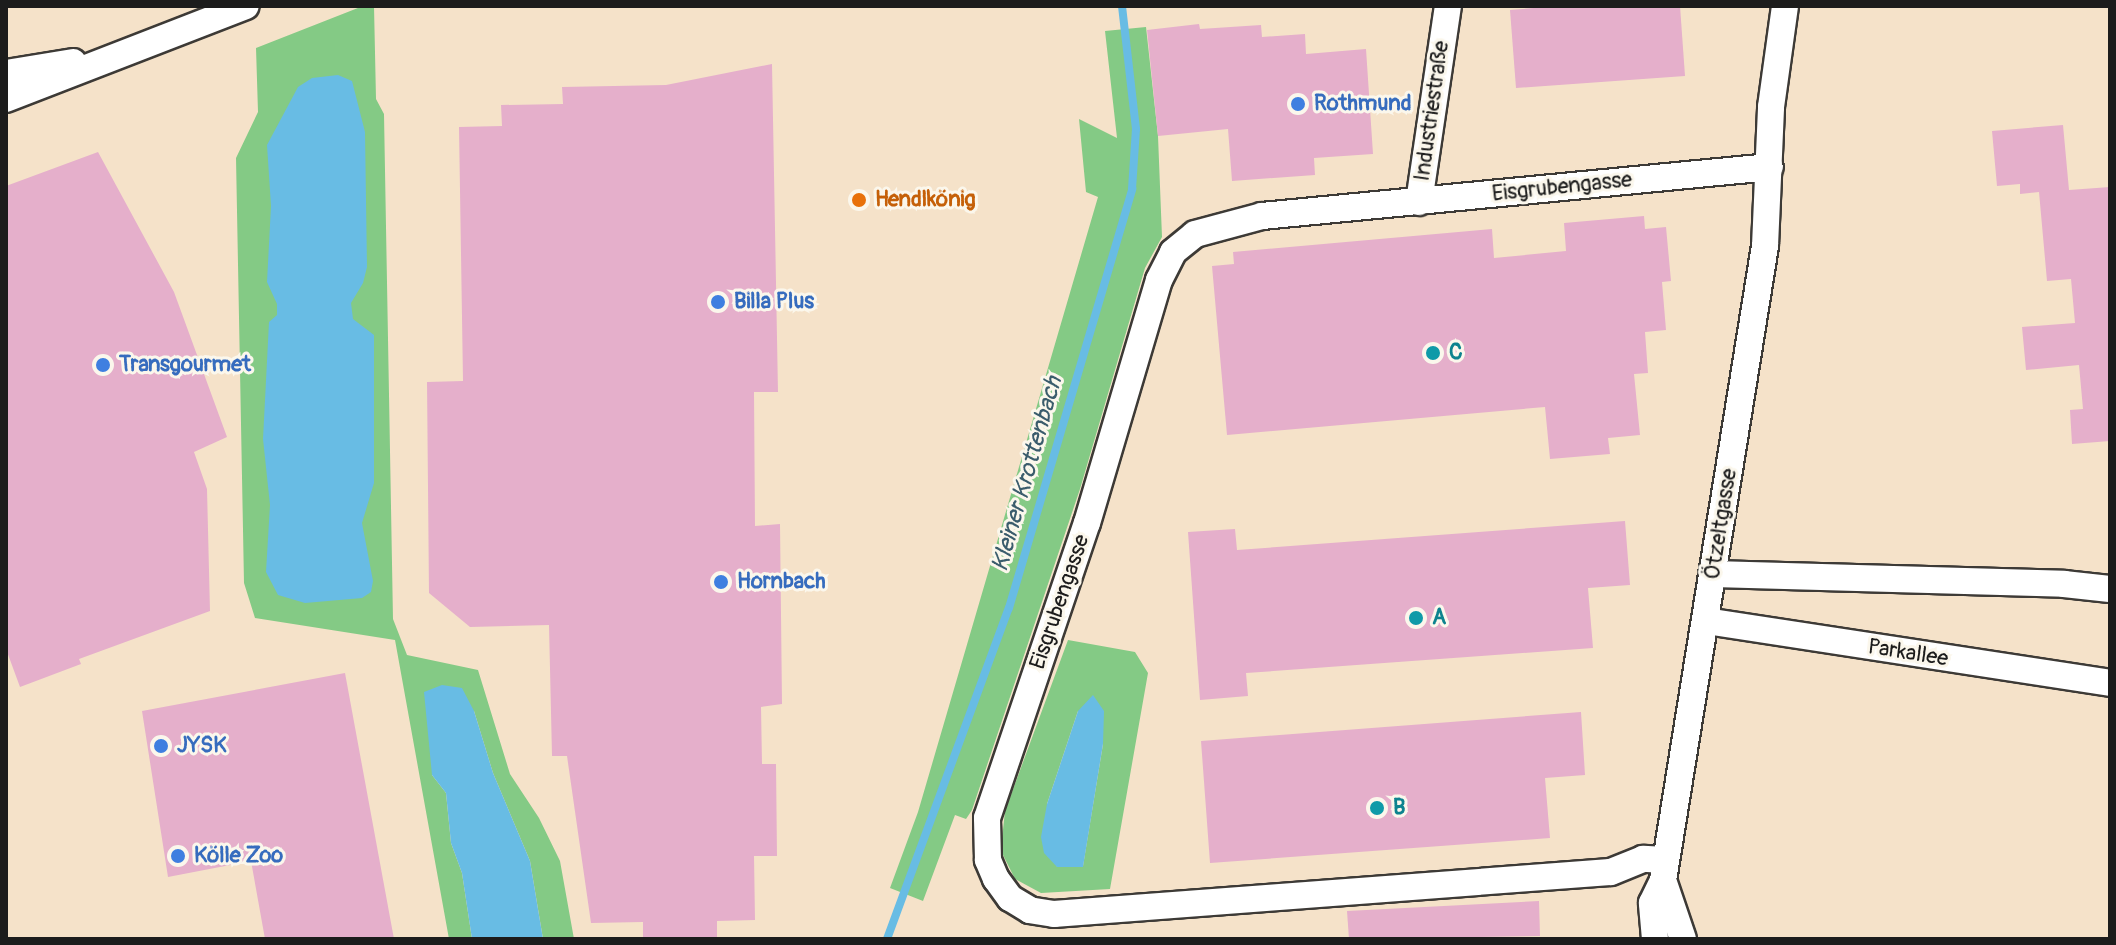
<!DOCTYPE html>
<meta charset="utf-8">
<style>
body{margin:0}
#map{position:relative;width:2116px;height:945px;overflow:hidden;background:#f5e2c9;font-family:Pangolin,sans-serif}
div>[style]{position:absolute}
[style*='--x']{left:calc(var(--x)*1px);top:calc(var(--y)*1px);width:calc(var(--w)*1px);rotate:calc(var(--a)*1deg)}
.green>*{inset:0;background:#84ca85}
.water>*{inset:0;background:#68bce4}
.stream>*{height:8px;margin:-4px;padding:0 4px;transform-origin:4px;border-radius:4px;background:#68bce4}
.building>*{inset:0;background:#e5afcb}
.roads{filter:drop-shadow(2px 0 #3d3a36) drop-shadow(-2px 0 #3d3a36) drop-shadow(0 2px #3d3a36) drop-shadow(0 -2px #3d3a36)}
.street>*{height:26px;margin:-13px;padding:0 13px;transform-origin:13px;border-radius:13px;background:#fff}
.dots>*{width:22px;height:22px;translate:-50% -50%;box-sizing:border-box;border:4px solid #fbf7ec;border-radius:50%}
span{translate:-50% -50%;white-space:nowrap;text-align:center;line-height:1.15;-webkit-text-stroke:6px #fbf7ec;paint-order:stroke}
.shop-label{font-size:22px;color:#366cbe;font-weight:700}
.left{translate:0 -50%;text-align:left}
.street-label{font-size:22px;color:#1c1c1c}
.food-label{font-size:22px;color:#c56008;font-weight:700}
.culture-label{font-size:22px;color:#0d838f;font-weight:700}
.water-label{font-size:24px;color:#3a5c6c;font-style:italic}
.frame{position:absolute;inset:0;border:8px solid #1c1c1c;pointer-events:none}
</style>
<div id="map">
<div class="green">
<div style="clip-path:polygon(363px 6px,374px 6px,376px 99px,384px 114px,393px 619px,407px 655px,478px 670px,510px 774px,539px 818px,560px 861px,574px 939px,543px 939px,530px 861px,493px 773px,474px 711px,432px 775px,446px 793px,451px 843px,462px 873px,472px 939px,449px 939px,395px 640px,255px 618px,244px 583px,236px 158px,258px 112px,256px 48px)"></div>
<div style="clip-path:polygon(1146px 27px,1158px 136px,1162px 237px,1145px 268px,1080px 489px,972px 810px,966px 819px,955px 815px,923px 901px,890px 888px,918px 812px,1098px 197px,1086px 192px,1079px 119px,1117px 138px,1105px 31px)"></div>
<div style="clip-path:polygon(evenodd,1068px 640px,1135px 652px,1148px 673px,1110px 889px,1041px 893px,1015px 879px,1002px 853px,1002px 839px,1005px 811px,1068px 640px,1078px 711px,1103px 744px,1083px 866px,1057px 867px,1047px 804px,1078px 711px)"></div>
</div>
<div class="water">
<div style="clip-path:polygon(338px 75px,352px 81px,365px 132px,367px 267px,363px 283px,351px 303px,353px 319px,374px 335px,374px 483px,362px 523px,373px 581px,371px 592px,362px 598px,305px 603px,278px 595px,266px 572px,270px 505px,263px 439px,269px 322px,277px 315px,277px 304px,267px 282px,271px 206px,267px 145px,298px 87px,312px 78px)"></div>
<div style="clip-path:polygon(442px 685px,462px 688px,474px 711px,493px 773px,530px 861px,543px 939px,472px 939px,462px 873px,451px 843px,446px 793px,432px 775px,424px 692px)"></div>
<div style="clip-path:polygon(1093px 695px,1104px 711px,1103px 744px,1083px 867px,1057px 867px,1044px 853px,1041px 837px,1047px 804px,1078px 711px)"></div>
</div>
<div class="stream">
<div style="--x:887;--y:939;--w:353;--a:-69.8"></div>
<div style="--x:1009;--y:608;--w:437;--a:-73.6"></div>
<div style="--x:1132;--y:189;--w:60;--a:-86.2"></div>
<div style="--x:1136;--y:129;--w:124;--a:-96.5"></div>
</div>
<div class="building">
<div style="clip-path:polygon(1559px 6px,1680px 6px,1685px 76px,1516px 88px,1510px 10px)"></div>
<div style="clip-path:polygon(1199px 24px,1200px 29px,1261px 25px,1262px 37px,1305px 34px,1306px 54px,1366px 49px,1373px 154px,1314px 158px,1315px 175px,1232px 181px,1228px 129px,1158px 136px,1147px 30px)"></div>
<div style="clip-path:polygon(772px 64px,778px 392px,754px 392px,755px 526px,780px 524px,782px 704px,761px 707px,762px 764px,776px 764px,777px 856px,754px 856px,755px 920px,717px 921px,717px 939px,643px 939px,643px 922px,591px 923px,567px 756px,552px 756px,549px 625px,470px 627px,429px 593px,427px 382px,463px 381px,459px 127px,502px 126px,501px 105px,563px 104px,562px 87px,666px 85px)"></div>
<div style="clip-path:polygon(2063px 125px,2069px 190px,2110px 187px,2110px 441px,2072px 444px,2070px 410px,2083px 409px,2079px 365px,2026px 370px,2022px 327px,2075px 323px,2071px 279px,2047px 281px,2039px 192px,2020px 194px,2020px 184px,1997px 186px,1992px 131px)"></div>
<div style="clip-path:polygon(98px 152px,174px 292px,227px 437px,194px 452px,207px 489px,210px 611px,79px 659px,81px 664px,20px 687px,6px 649px,6px 186px)"></div>
<div style="clip-path:polygon(1644px 216px,1645px 229px,1666px 227px,1671px 281px,1662px 282px,1666px 330px,1645px 332px,1648px 373px,1634px 374px,1640px 435px,1608px 438px,1610px 454px,1550px 459px,1545px 407px,1227px 435px,1212px 266px,1234px 264px,1233px 252px,1492px 229px,1494px 258px,1566px 251px,1564px 223px)"></div>
<div style="clip-path:polygon(1625px 521px,1630px 585px,1588px 588px,1593px 648px,1246px 673px,1248px 696px,1200px 700px,1188px 532px,1235px 529px,1237px 550px)"></div>
<div style="clip-path:polygon(345px 673px,394px 939px,265px 939px,251px 861px,168px 877px,142px 711px)"></div>
<div style="clip-path:polygon(1581px 712px,1585px 775px,1545px 778px,1550px 838px,1210px 863px,1201px 741px)"></div>
<div style="clip-path:polygon(1539px 901px,1540px 936px,1349px 939px,1347px 911px)"></div>
</div>
<div class="roads">
<div class="street">
<div style="--x:6;--y:73;--w:68;--a:-9.3"></div>
<div style="--x:6;--y:99;--w:257;--a:-21.2"></div>
<div style="--x:1419;--y:202;--w:198;--a:-81.6"></div>
<div style="--x:1713;--y:574;--w:351;--a:1.6"></div>
<div style="--x:2064;--y:584;--w:46;--a:6.2"></div>
<div style="--x:1706;--y:621;--w:409;--a:8.7"></div>
<div style="--x:1665;--y:860;--w:22;--a:-177"></div>
<div style="--x:1643;--y:859;--w:35;--a:158"></div>
<div style="--x:1610;--y:872;--w:558;--a:175.68"></div>
<div style="--x:1054;--y:914;--w:24;--a:-171"></div>
<div style="--x:1030;--y:910;--w:23;--a:-149"></div>
<div style="--x:1010;--y:898;--w:24;--a:-126"></div>
<div style="--x:996;--y:879;--w:21;--a:-113"></div>
<div style="--x:988;--y:860;--w:42;--a:-91.4"></div>
<div style="--x:987;--y:818;--w:311;--a:-71.3"></div>
<div style="--x:1087;--y:523;--w:253;--a:-73.5"></div>
<div style="--x:1159;--y:280;--w:31;--a:-63"></div>
<div style="--x:1173;--y:252;--w:28;--a:-39"></div>
<div style="--x:1195;--y:234;--w:69;--a:-15"></div>
<div style="--x:1262;--y:216;--w:510;--a:-5.51"></div>
<div style="--x:1663;--y:880;--w:62;--a:71.3"></div>
<div style="--x:1655;--y:939;--w:36;--a:-95"></div>
<div style="--x:1652;--y:903;--w:25;--a:-64"></div>
<div style="--x:1663;--y:880;--w:642;--a:-80.86"></div>
<div style="--x:1765;--y:246;--w:139;--a:-87.5"></div>
<div style="--x:1771;--y:107;--w:102;--a:-82.1"></div>
</div>
</div>
<div class="dots">
<div style="left:1298px;top:104px;background:#3f7fe0"></div>
<div style="left:859px;top:200px;background:#e8710a"></div>
<div style="left:718px;top:302px;background:#3f7fe0"></div>
<div style="left:1433px;top:353px;background:#0f9aa8"></div>
<div style="left:103px;top:365px;background:#3f7fe0"></div>
<div style="left:721px;top:582px;background:#3f7fe0"></div>
<div style="left:1416px;top:618px;background:#0f9aa8"></div>
<div style="left:161px;top:746px;background:#3f7fe0"></div>
<div style="left:1377px;top:808px;background:#0f9aa8"></div>
<div style="left:178px;top:856px;background:#3f7fe0"></div>
</div>
<div class="shop-label">
<span class="left" style="left:1314px;top:104px">Rothmund</span>
<span class="left" style="left:734px;top:302px">Billa Plus</span>
<span class="left" style="left:119px;top:365px">Transgourmet</span>
<span class="left" style="left:737px;top:582px">Hornbach</span>
<span class="left" style="left:177px;top:746px">JYSK</span>
<span class="left" style="left:194px;top:856px">Kölle Zoo</span>
</div>
<div class="street-label">
<span style="left:1432px;top:111px;rotate:-82deg">Industriestraße</span>
<span style="left:1562px;top:187px;rotate:-6deg">Eisgrubengasse</span>
<span style="left:1721px;top:524px;rotate:-81deg">Ötzeltgasse</span>
<span style="left:1060px;top:602px;rotate:-71deg">Eisgrubengasse</span>
<span style="left:1908px;top:653px;rotate:9deg">Parkallee</span>
</div>
<div class="food-label">
<span class="left" style="left:875px;top:200px">Hendlkönig</span>
</div>
<div class="culture-label">
<span class="left" style="left:1449px;top:353px">C</span>
<span class="left" style="left:1432px;top:618px">A</span>
<span class="left" style="left:1393px;top:808px">B</span>
</div>
<div class="water-label">
<span style="left:1027px;top:474px;rotate:-74deg">Kleiner Krottenbach</span>
</div>
<div class="frame"></div>
</div>
